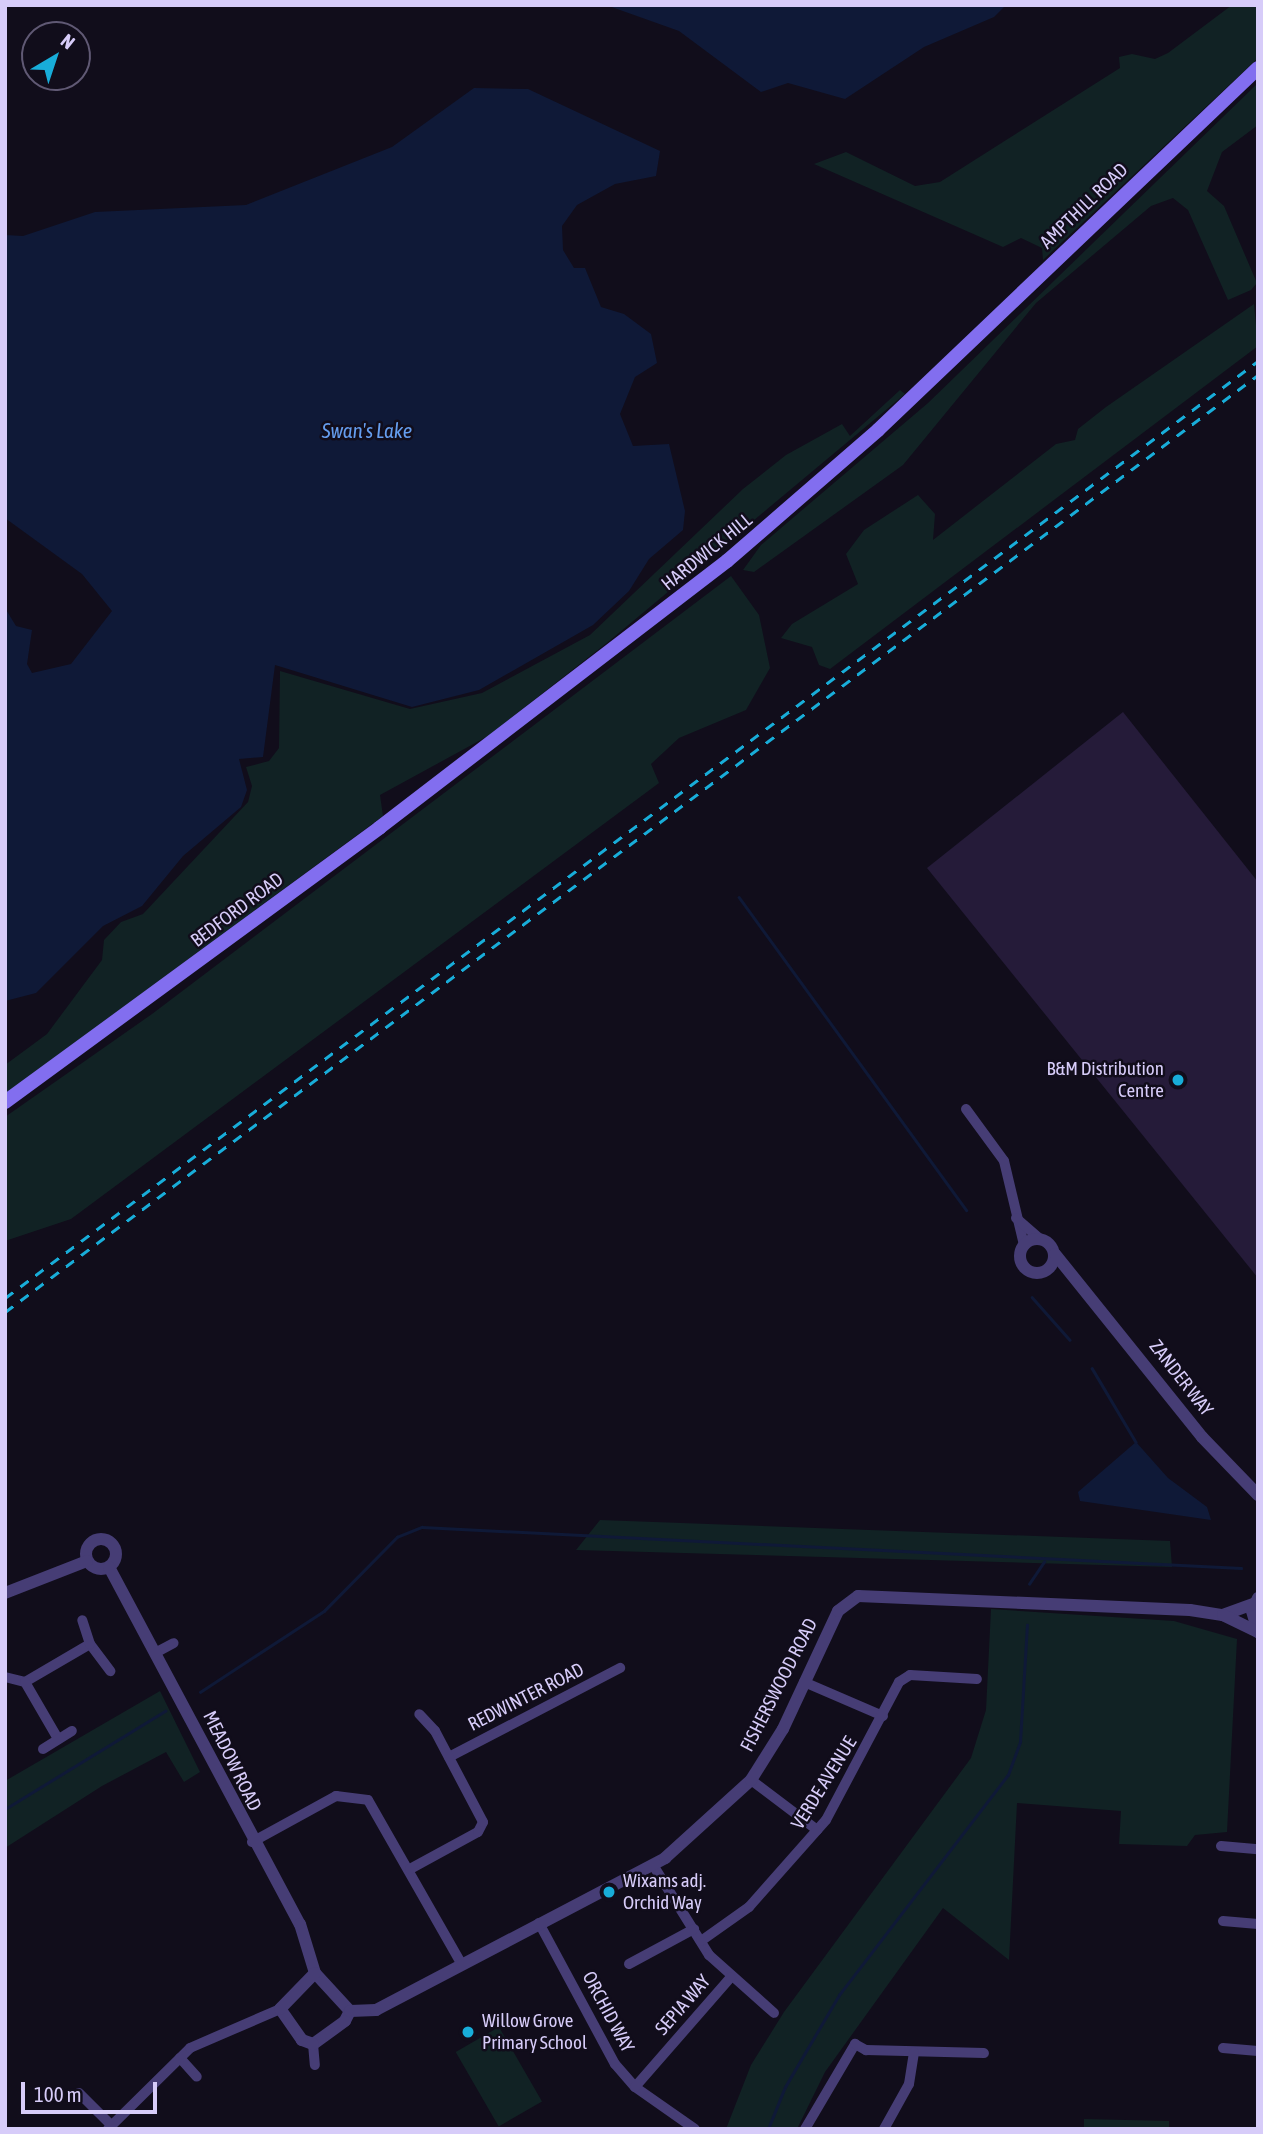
<!DOCTYPE html>
<style>
body{margin:0}
#map{position:relative;width:1263px;height:2134px;overflow:hidden;background:#110d1b;font-family:"Asap Condensed",sans-serif}
div>[style]{position:absolute}
[style*='--x']{left:calc(var(--x)*1px);top:calc(var(--y)*1px);width:calc(var(--w)*1px);rotate:calc(var(--a)*1deg)}
.green>*{inset:0;background:#112224;transform-origin:0 0}
.water>*{inset:0;background:#0f1937}
.stream>*{height:2.5px;margin:-1.25px;padding:0 1.25px;transform-origin:1.25px;border-radius:1.25px;background:#0f1937}
.building>*{inset:0;background:#251b39}
.minor>*{height:10px;margin:-5px;padding:0 5px;transform-origin:5px;border-radius:5px;background:#463d75}
.tertiary>*{height:12px;margin:-6px;padding:0 6px;transform-origin:6px;border-radius:6px;background:#463d75}
.tertiary>.ring{margin:-6px;padding:0;box-sizing:content-box;background:none;border:12px solid #463d75;border-radius:50%}
.secondary>*{height:14px;margin:-7px;padding:0 7px;transform-origin:7px;border-radius:7px;background:#826eef}
.rail>*{height:2.5px;margin-top:-1.25px;transform-origin:0;background:repeating-linear-gradient(90deg,#18add9 0 10px,transparent 0 19px)}
.dots>*{width:19px;height:19px;translate:-50% -50%;box-sizing:border-box;border:4px solid #110d1b;border-radius:50%}
span{translate:-50% -50%;white-space:nowrap;text-align:center;line-height:1.15;-webkit-text-stroke:5px #110d1b;paint-order:stroke}
.street-label{font-size:19px;color:#d7ccf9}
.poi-label{font-size:19px;color:#d7ccf9}
.right{translate:-100% -50%;text-align:right}
.left{translate:0 -50%;text-align:left}
.water-label{font-size:21px;color:#659dee;font-style:italic}
.frame{position:absolute;inset:0;border:7px solid #d7ccf9;pointer-events:none}
.north{position:absolute;left:21px;top:21px;width:70px;height:70px;box-sizing:border-box;background:#110d1b;border:2px solid #605974;border-radius:50%;rotate:39deg;font-size:19px;font-weight:700;line-height:28px;text-align:center;color:#d7ccf9}
.north::after{content:'';display:block;margin:auto;width:24px;height:32px;background:#18add9;clip-path:polygon(50% 0,100% 100%,50% 72%,0 100%)}
.scale{position:absolute;left:21px;top:2082px;width:136px;height:32px;box-sizing:border-box;border:4px solid #d7ccf9;border-top:0;padding-left:9px;font-size:21px;line-height:24px;white-space:nowrap;color:#d7ccf9;-webkit-text-stroke:5px #110d1b;paint-order:stroke}
</style>
<div id="map">
<div class="green">
<div style="clip-path:polygon(1232px 5px,1258px 5px,1258px 58px,1043px 260px,1042px 248px,1021px 238px,1003px 247px,814px 164px,846px 152px,915px 186px,940px 182px,1120px 68px,1119px 57px,1132px 54px,1155px 59px,1168px 53px)"></div>
<div style="clip-path:polygon(1258px 83px,1258px 125px,1222px 152px,1207px 191px,1224px 206px,1257px 283px,1251px 290px,1228px 300px,1188px 210px,1173px 198px,1151px 206px,1036px 303px,903px 465px,754px 572px,743px 570px,761px 545px,928px 403px)"></div>
<div style="clip-path:polygon(1254px 304px,1258px 346px,830px 669px,819px 665px,812px 647px,781px 638px,792px 624px,858px 584px,846px 554px,864px 530px,918px 495px,935px 514px,933px 540px,1056px 444px,1075px 440px,1078px 429px,1106px 407px)"></div>
<div style="clip-path:polygon(900px 390px,905px 394px,608px 642px,488px 736px,380px 795px,383px 816px,5px 1094px,5px 1065px,47px 1034px,102px 960px,104px 940px,121px 922px,143px 914px,248px 802px,252px 786px,246px 767px,269px 761px,279px 748px,280px 671px,410px 709px,482px 693px,590px 635px,743px 489px,786px 455px,842px 424px,850px 436px)"></div>
<div style="clip-path:polygon(731px 576px,759px 615px,770px 668px,746px 710px,679px 738px,651px 764px,659px 783px,71px 1219px,5px 1241px,5px 1117px,152px 1014px)"></div>
<div style="clip-path:polygon(600px 1520px,1170px 1541px,1172px 1567px,576px 1550px)"></div>
<div style="clip-path:polygon(991px 1609px,1174px 1621px,1237px 1639px,1227px 1832px,1195px 1835px,1187px 1846px,1119px 1844px,1121px 1811px,1017px 1803px,1009px 1960px,943px 1908px,825px 2072px,797px 2129px,726px 2129px,751px 2065px,784px 2012px,971px 1758px,986px 1710px)"></div>
<div style="clip-path:polygon(160px 1691px,200px 1772px,184px 1782px,166px 1752px,102px 1786px,5px 1848px,5px 1781px)"></div>
<div style="left:499px;top:2027px;width:86px;height:50px;rotate:60deg"></div>
<div style="clip-path:polygon(1084px 2119px,1169px 2121px,1169px 2129px,1084px 2129px)"></div>
</div>
<div class="water">
<div style="clip-path:polygon(606px 5px,1006px 5px,994px 17px,924px 47px,845px 99px,788px 83px,761px 92px,679px 31px)"></div>
<div style="clip-path:polygon(474px 88px,528px 89px,660px 151px,656px 176px,615px 184px,577px 205px,562px 226px,563px 250px,574px 268px,585px 268px,601px 307px,624px 314px,651px 334px,657px 363px,635px 377px,620px 414px,633px 446px,669px 444px,685px 511px,683px 530px,649px 559px,629px 591px,593px 625px,479px 690px,412px 707px,275px 665px,263px 757px,239px 759px,247px 790px,241px 807px,183px 856px,142px 906px,103px 926px,36px 993px,5px 1001px,5px 608px,16px 626px,32px 630px,27px 664px,32px 673px,71px 664px,112px 611px,82px 574px,5px 518px,5px 235px,23px 236px,95px 212px,246px 205px,392px 147px)"></div>
<div style="clip-path:polygon(1136px 1442px,1168px 1478px,1207px 1507px,1211px 1520px,1080px 1501px,1078px 1492px)"></div>
</div>
<div class="stream">
<div style="--x:739;--y:897;--w:387;--a:54"></div>
<div style="--x:1032;--y:1297;--w:57;--a:48.5"></div>
<div style="--x:1092;--y:1368;--w:86;--a:59.3"></div>
<div style="--x:1029;--y:1584;--w:27;--a:-56"></div>
<div style="--x:200;--y:1692;--w:148;--a:-33.2"></div>
<div style="--x:324;--y:1611;--w:104;--a:-45.4"></div>
<div style="--x:397;--y:1537;--w:27;--a:-22"></div>
<div style="--x:422;--y:1527;--w:820;--a:2.87"></div>
<div style="--x:5;--y:1809;--w:188;--a:-31.5"></div>
<div style="--x:768;--y:2129;--w:45;--a:-68"></div>
<div style="--x:785;--y:2087;--w:107;--a:-59.6"></div>
<div style="--x:839;--y:1995;--w:277;--a:-52.5"></div>
<div style="--x:1008;--y:1775;--w:35;--a:-70"></div>
<div style="--x:1020;--y:1742;--w:117;--a:-86.6"></div>
</div>
<div class="building">
<div style="clip-path:polygon(1123px 712px,1258px 882px,1258px 1278px,927px 868px)"></div>
</div>
<div class="minor">
<div style="--x:966;--y:1109;--w:64;--a:53.8"></div>
<div style="--x:1004;--y:1161;--w:86;--a:76.6"></div>
<div style="--x:1016;--y:1218;--w:32;--a:41"></div>
<div style="--x:90;--y:1644;--w:34;--a:53"></div>
<div style="--x:155;--y:1653;--w:21;--a:-28"></div>
<div style="--x:5;--y:1677;--w:21;--a:14"></div>
<div style="--x:25;--y:1682;--w:75;--a:-30.3"></div>
<div style="--x:90;--y:1644;--w:25;--a:-108"></div>
<div style="--x:25;--y:1682;--w:66;--a:59.9"></div>
<div style="--x:804;--y:1682;--w:86;--a:23.3"></div>
<div style="--x:43;--y:1749;--w:34;--a:-32"></div>
<div style="--x:449;--y:1757;--w:193;--a:-27.5"></div>
<div style="--x:751;--y:1780;--w:83;--a:37.1"></div>
<div style="--x:252;--y:1842;--w:96;--a:-28.7"></div>
<div style="--x:336;--y:1796;--w:32;--a:7"></div>
<div style="--x:368;--y:1800;--w:190;--a:60.3"></div>
<div style="--x:1221;--y:1846;--w:37;--a:5"></div>
<div style="--x:653;--y:1865;--w:106;--a:58.1"></div>
<div style="--x:709;--y:1955;--w:87;--a:41.7"></div>
<div style="--x:410;--y:1869;--w:77;--a:-28.6"></div>
<div style="--x:478;--y:1832;--w:11;--a:-63"></div>
<div style="--x:483;--y:1822;--w:103;--a:-117.8"></div>
<div style="--x:435;--y:1731;--w:23;--a:-133"></div>
<div style="--x:1223;--y:1921;--w:35;--a:5"></div>
<div style="--x:539;--y:1923;--w:160;--a:61.7"></div>
<div style="--x:615;--y:2064;--w:30;--a:49"></div>
<div style="--x:635;--y:2087;--w:73;--a:35"></div>
<div style="--x:701;--y:1941;--w:59;--a:-35.3"></div>
<div style="--x:749;--y:1907;--w:116;--a:-48.5"></div>
<div style="--x:826;--y:1820;--w:156;--a:-62.1"></div>
<div style="--x:899;--y:1682;--w:13;--a:-32"></div>
<div style="--x:910;--y:1675;--w:67;--a:3.4"></div>
<div style="--x:629;--y:1964;--w:74;--a:-28.3"></div>
<div style="--x:313;--y:2044;--w:21;--a:85"></div>
<div style="--x:1223;--y:2048;--w:35;--a:5"></div>
<div style="--x:180;--y:2058;--w:25;--a:48"></div>
<div style="--x:635;--y:2087;--w:145;--a:-48.9"></div>
<div style="--x:79;--y:2093;--w:45;--a:45"></div>
<div style="--x:108;--y:2129;--w:115;--a:-44.6"></div>
<div style="--x:190;--y:2048;--w:98;--a:-23.4"></div>
<div style="--x:805;--y:2129;--w:99;--a:-59.5"></div>
<div style="--x:855;--y:2044;--w:13;--a:29"></div>
<div style="--x:866;--y:2050;--w:118;--a:1.5"></div>
<div style="--x:884;--y:2129;--w:51;--a:-60.9"></div>
<div style="--x:909;--y:2084;--w:32;--a:-81"></div>
</div>
<div class="tertiary">
<div class="ring" style="left:1020px;top:1239px;width:22px;height:22px"></div>
<div style="--x:1055;--y:1254;--w:235;--a:51.2"></div>
<div style="--x:1202;--y:1437;--w:81;--a:46"></div>
<div class="ring" style="left:86px;top:1539px;width:18px;height:18px"></div>
<div style="--x:109;--y:1567;--w:405;--a:61.9"></div>
<div style="--x:300;--y:1924;--w:51;--a:73"></div>
<div style="--x:5;--y:1593;--w:88;--a:-21.3"></div>
<div style="--x:1258;--y:1598;--w:14;--a:115"></div>
<div style="--x:1252;--y:1611;--w:22;--a:74"></div>
<div style="--x:1223;--y:1615;--w:33;--a:-20"></div>
<div style="--x:315;--y:1973;--w:52;--a:47.4"></div>
<div style="--x:350;--y:2011;--w:11;--a:117"></div>
<div style="--x:345;--y:2021;--w:39;--a:144"></div>
<div style="--x:313;--y:2044;--w:12;--a:-160"></div>
<div style="--x:302;--y:2040;--w:38;--a:-125"></div>
<div style="--x:280;--y:2009;--w:50;--a:-45.8"></div>
<div style="--x:350;--y:2011;--w:26;--a:-2"></div>
<div style="--x:376;--y:2010;--w:327;--a:-27.7"></div>
<div style="--x:665;--y:1858;--w:116;--a:-42.2"></div>
<div style="--x:751;--y:1780;--w:60;--a:-57.9"></div>
<div style="--x:783;--y:1729;--w:130;--a:-65"></div>
<div style="--x:838;--y:1611;--w:25;--a:-37"></div>
<div style="--x:858;--y:1596;--w:332;--a:2.4"></div>
<div style="--x:1190;--y:1610;--w:33;--a:9"></div>
<div style="--x:1223;--y:1615;--w:39;--a:26"></div>
</div>
<div class="secondary">
<div style="--x:5;--y:1102;--w:464;--a:-36.2"></div>
<div style="--x:379;--y:828;--w:439;--a:-37.5"></div>
<div style="--x:727;--y:561;--w:200;--a:-40.9"></div>
<div style="--x:878;--y:430;--w:525;--a:-43.61"></div>
</div>
<div class="rail">
<div style="--x:5;--y:1298;--w:1565;--a:-36.79"></div>
<div style="--x:5;--y:1312;--w:1565;--a:-36.79"></div>
</div>
<div class="dots">
<div style="left:1178px;top:1080px;background:#18add9"></div>
<div style="left:609px;top:1892px;background:#18add9"></div>
<div style="left:468px;top:2032px;background:#18add9"></div>
</div>
<div class="street-label">
<span style="left:1084px;top:206px;rotate:-44deg">AMPTHILL ROAD</span>
<span style="left:707px;top:552px;rotate:-39deg">HARDWICK HILL</span>
<span style="left:237px;top:910px;rotate:-37deg">BEDFORD ROAD</span>
<span style="left:1181px;top:1378px;rotate:52deg">ZANDER WAY</span>
<span style="left:779px;top:1685px;rotate:-63deg">FISHERSWOOD ROAD</span>
<span style="left:526px;top:1697px;rotate:-27deg">REDWINTER ROAD</span>
<span style="left:232px;top:1761px;rotate:64deg">MEADOW ROAD</span>
<span style="left:824px;top:1783px;rotate:-58deg">VERDE AVENUE</span>
<span style="left:683px;top:2005px;rotate:-49deg">SEPIA WAY</span>
<span style="left:608px;top:2012px;rotate:62deg">ORCHID WAY</span>
</div>
<div class="poi-label">
<span class="right" style="left:1164px;top:1080px">B&amp;M Distribution<br>Centre</span>
<span class="left" style="left:623px;top:1892px">Wixams adj.<br>Orchid Way</span>
<span class="left" style="left:482px;top:2032px">Willow Grove<br>Primary School</span>
</div>
<div class="water-label">
<span style="left:367px;top:430px">Swan's Lake</span>
</div>
<div class="frame"></div>
<div class="north">N</div>
<div class="scale">100 m</div>
</div>
